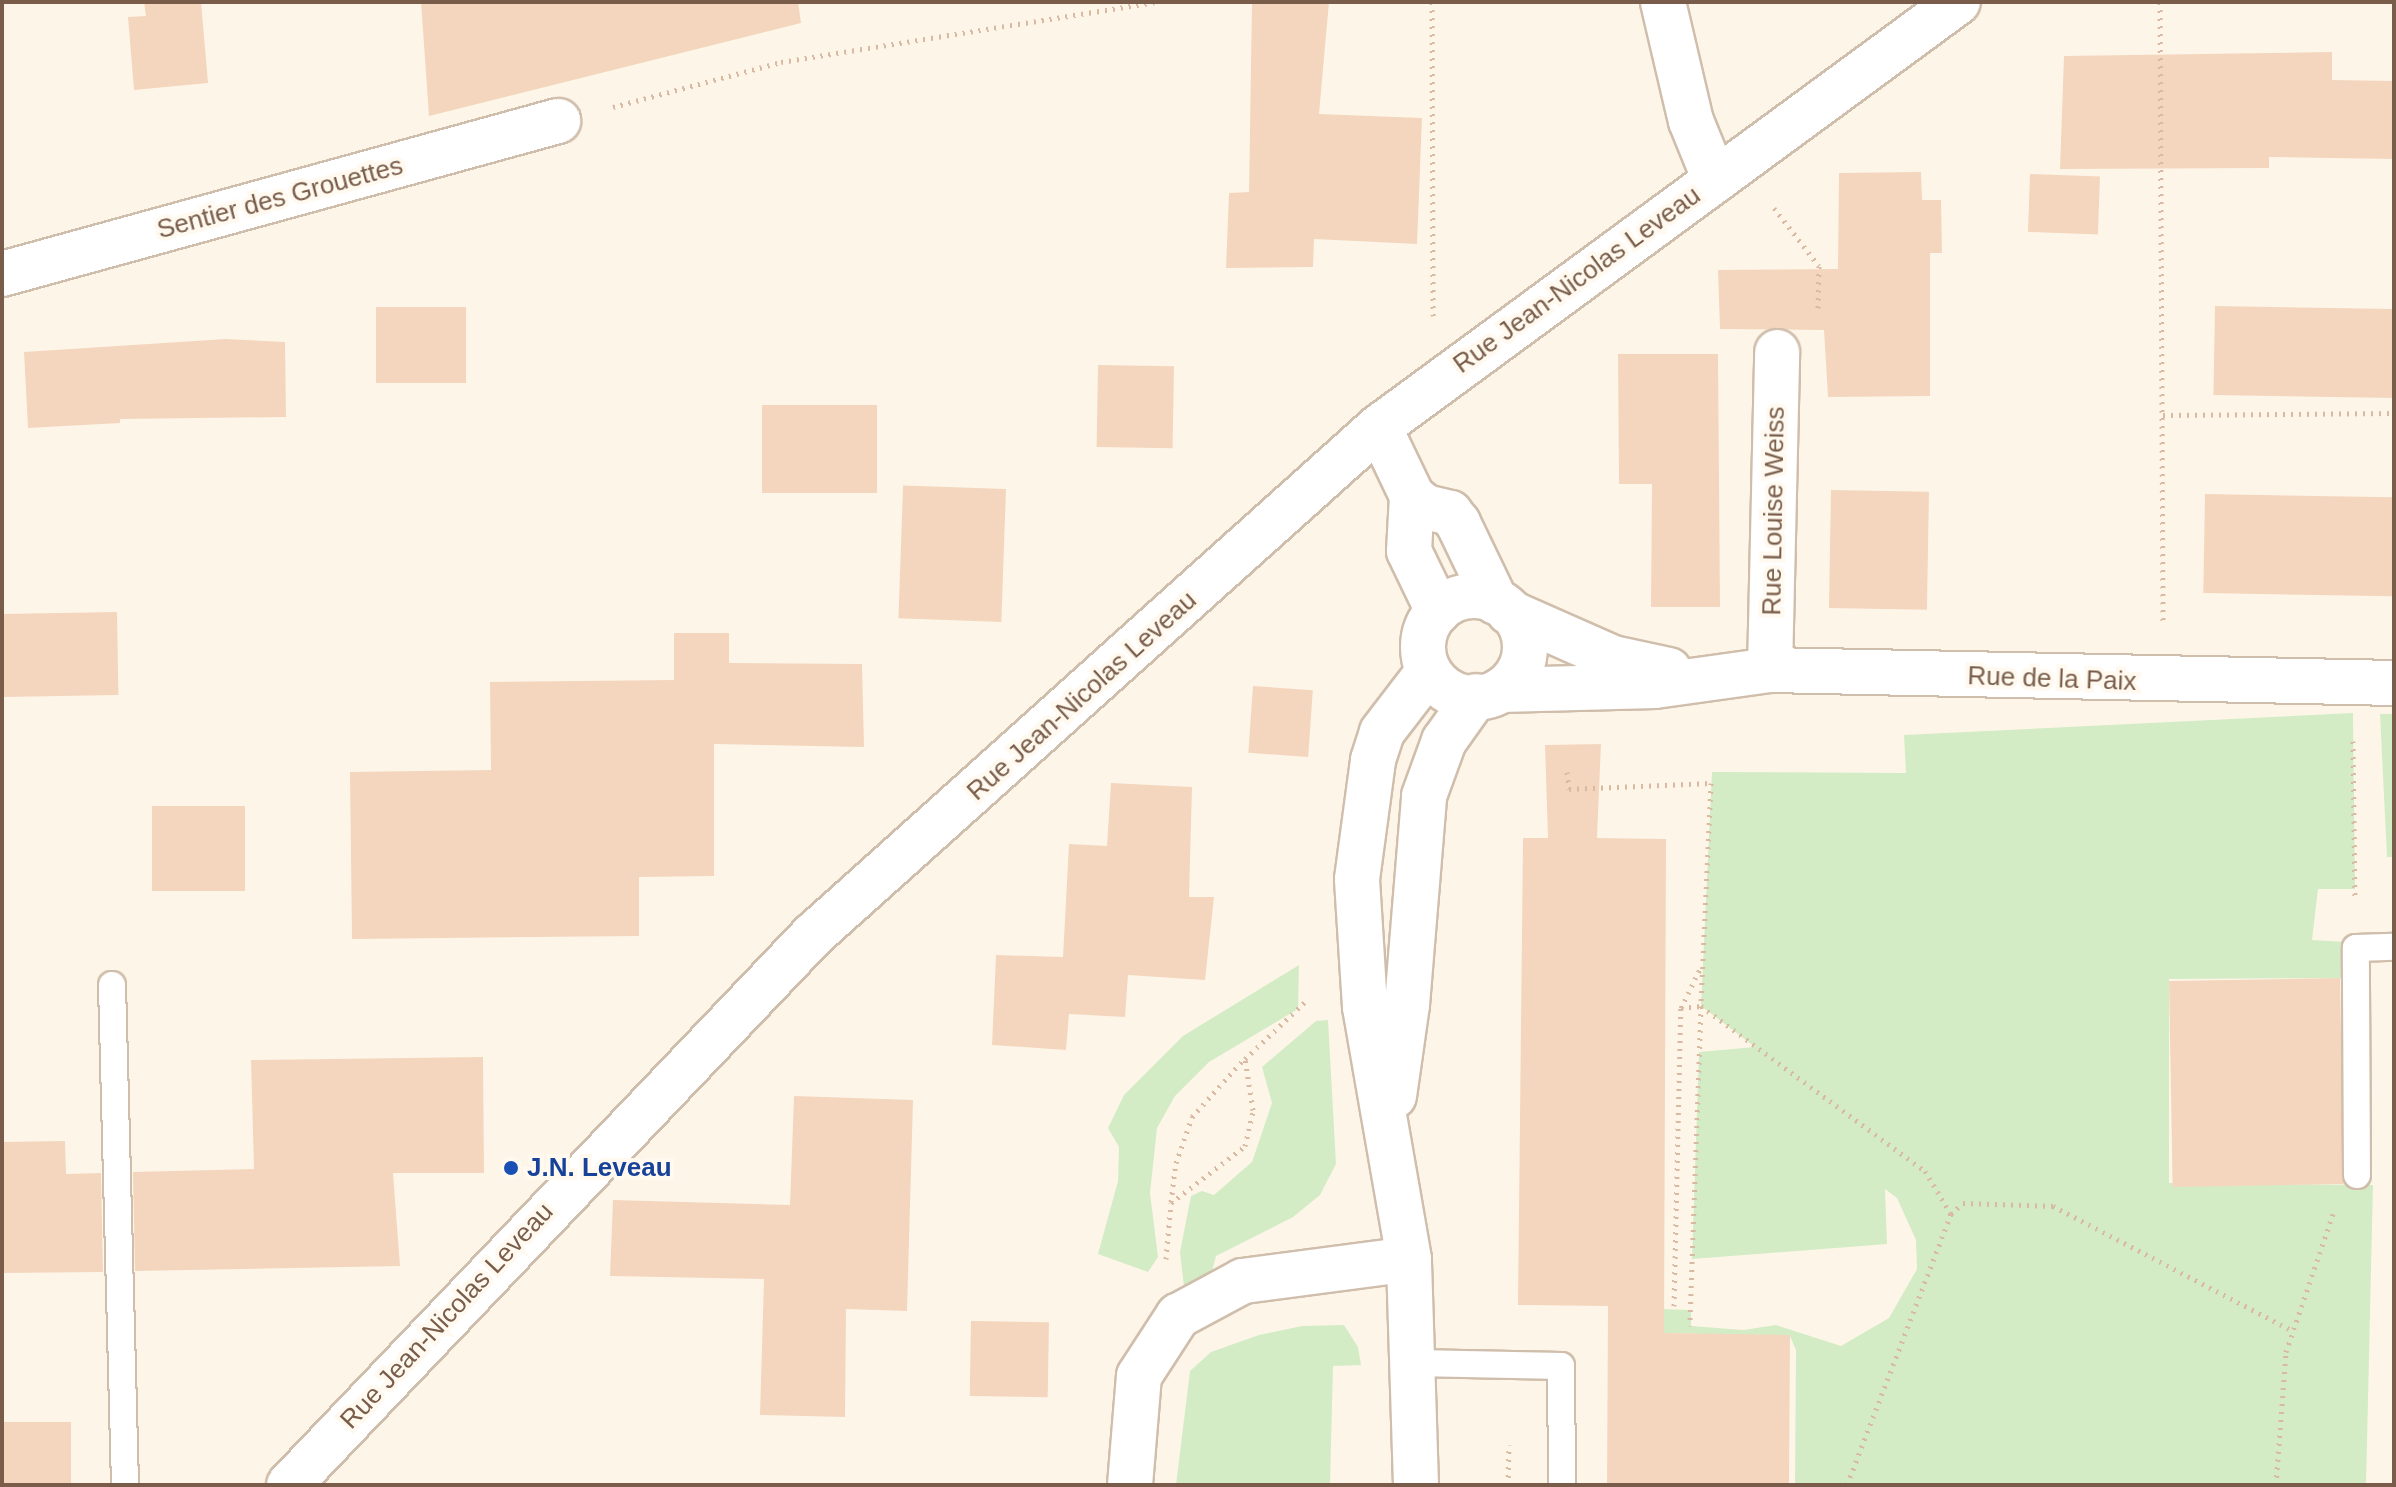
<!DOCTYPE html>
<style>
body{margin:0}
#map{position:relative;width:2396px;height:1487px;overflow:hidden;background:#fdf6e8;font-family:Arial,sans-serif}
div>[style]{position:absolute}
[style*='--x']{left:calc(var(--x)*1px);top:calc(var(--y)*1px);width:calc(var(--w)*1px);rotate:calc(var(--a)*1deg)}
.green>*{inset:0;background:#d3ecc5}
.building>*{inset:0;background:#f4d6be;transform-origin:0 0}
.path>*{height:5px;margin-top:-2.5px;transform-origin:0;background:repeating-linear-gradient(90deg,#d9b9a1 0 2px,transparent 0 8px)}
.roads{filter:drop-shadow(2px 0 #d0beac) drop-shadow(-2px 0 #d0beac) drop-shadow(0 2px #d0beac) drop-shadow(0 -2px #d0beac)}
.service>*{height:26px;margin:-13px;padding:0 13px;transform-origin:13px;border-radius:13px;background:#fff}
.minor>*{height:44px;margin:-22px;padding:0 22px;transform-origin:22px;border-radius:22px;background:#fff}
.tertiary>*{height:44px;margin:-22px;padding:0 22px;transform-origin:22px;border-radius:22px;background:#fff}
.tertiary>.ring{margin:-22px;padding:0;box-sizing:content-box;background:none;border:44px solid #fff;border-radius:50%}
.dots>*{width:22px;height:22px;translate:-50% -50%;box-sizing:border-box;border:4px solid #fff9ef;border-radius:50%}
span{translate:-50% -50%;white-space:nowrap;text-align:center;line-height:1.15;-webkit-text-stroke:8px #fff9ef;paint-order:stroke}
.street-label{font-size:26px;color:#795d4a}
.transit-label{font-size:26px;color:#164399;font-weight:700}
.left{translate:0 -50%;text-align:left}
.frame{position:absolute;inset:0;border:4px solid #795d4a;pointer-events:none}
</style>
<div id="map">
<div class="green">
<div style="clip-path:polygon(2353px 713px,2355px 889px,2318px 889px,2312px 940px,2347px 942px,2348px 978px,2169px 979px,2169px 1183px,2373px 1185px,2366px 1485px,1795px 1485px,1796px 1350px,1790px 1336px,1662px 1333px,1662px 1309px,1691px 1310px,1691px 1326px,1743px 1330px,1776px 1325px,1841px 1346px,1889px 1318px,1917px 1269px,1916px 1240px,1897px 1198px,1885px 1189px,1887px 1244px,1692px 1259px,1699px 1052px,1755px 1047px,1701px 1006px,1712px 772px,1906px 773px,1904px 735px)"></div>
<div style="clip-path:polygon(2380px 714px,2394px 714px,2394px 857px,2387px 857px)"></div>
<div style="clip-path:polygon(1299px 965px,1298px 1009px,1209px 1062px,1175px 1096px,1157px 1128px,1150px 1193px,1158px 1257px,1148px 1272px,1098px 1254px,1118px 1181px,1119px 1147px,1108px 1128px,1124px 1095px,1183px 1036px)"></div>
<div style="clip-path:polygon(1328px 1020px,1336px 1164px,1320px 1195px,1293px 1217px,1216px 1256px,1212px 1271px,1184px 1287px,1180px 1252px,1191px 1196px,1202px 1191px,1214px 1195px,1252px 1162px,1272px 1103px,1262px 1067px,1316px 1021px)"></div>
<div style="clip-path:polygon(1344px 1325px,1358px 1347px,1361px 1365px,1333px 1366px,1330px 1485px,1176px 1485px,1190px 1371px,1211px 1352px,1259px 1335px,1302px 1326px)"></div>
</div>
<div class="building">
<div style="clip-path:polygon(144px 2px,201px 2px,208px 83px,134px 90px,128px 17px,146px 16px)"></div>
<div style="clip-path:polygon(421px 2px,798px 2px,801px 23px,429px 116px)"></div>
<div style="clip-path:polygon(1252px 2px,1329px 2px,1319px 114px,1422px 118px,1417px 244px,1314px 239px,1313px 267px,1226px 268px,1229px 193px,1249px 192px)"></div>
<div style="clip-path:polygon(2332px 52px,2332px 80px,2394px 81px,2394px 159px,2269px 157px,2269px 168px,2060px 169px,2064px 56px)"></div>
<div style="clip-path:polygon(1921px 172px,1922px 200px,1941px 200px,1942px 253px,1930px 253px,1930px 396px,1828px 397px,1824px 330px,1720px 329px,1718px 270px,1838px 269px,1839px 173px)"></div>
<div style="left:2030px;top:174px;width:70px;height:58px;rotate:2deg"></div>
<div style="left:2215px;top:306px;width:179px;height:89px;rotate:1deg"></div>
<div style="left:466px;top:307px;width:76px;height:90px;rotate:90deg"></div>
<div style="clip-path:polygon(226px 339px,285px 342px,286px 417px,120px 419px,120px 423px,28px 428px,24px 352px)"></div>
<div style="clip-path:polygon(1618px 354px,1718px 354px,1720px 607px,1651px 607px,1652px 484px,1619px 484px)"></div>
<div style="left:1098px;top:365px;width:76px;height:82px;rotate:1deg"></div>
<div style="left:877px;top:405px;width:88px;height:115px;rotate:90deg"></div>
<div style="left:1006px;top:489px;width:133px;height:103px;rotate:92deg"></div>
<div style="left:1831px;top:490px;width:98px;height:118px;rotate:1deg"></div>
<div style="left:2205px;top:494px;width:189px;height:99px;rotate:1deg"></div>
<div style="left:117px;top:612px;width:83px;height:115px;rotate:89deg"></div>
<div style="clip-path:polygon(674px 633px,729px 633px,729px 663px,862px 664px,864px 747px,714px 744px,714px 876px,639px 877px,639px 936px,352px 939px,350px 772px,491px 770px,490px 682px,674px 680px)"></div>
<div style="left:1253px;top:686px;width:60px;height:67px;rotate:4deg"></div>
<div style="clip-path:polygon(1601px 744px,1597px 838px,1666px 839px,1664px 1333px,1790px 1335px,1789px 1485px,1607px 1485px,1608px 1306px,1518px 1305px,1523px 838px,1548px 838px,1545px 745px)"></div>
<div style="clip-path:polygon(1111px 783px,1192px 787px,1189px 897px,1214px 897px,1205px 980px,1128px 975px,1125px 1017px,1069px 1014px,1066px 1050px,992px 1045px,996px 955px,1063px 957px,1069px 844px,1107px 846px)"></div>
<div style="left:152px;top:806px;width:93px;height:85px"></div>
<div style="left:2340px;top:978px;width:206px;height:171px;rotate:89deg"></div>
<div style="clip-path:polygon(483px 1057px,484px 1173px,393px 1173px,400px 1266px,135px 1271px,133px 1172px,254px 1169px,251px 1060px)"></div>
<div style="clip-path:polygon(794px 1096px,913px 1100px,907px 1311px,846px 1309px,845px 1417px,760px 1415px,764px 1279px,610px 1276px,613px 1200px,790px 1205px)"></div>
<div style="clip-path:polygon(65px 1141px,66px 1174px,101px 1173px,103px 1272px,2px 1273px,2px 1142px)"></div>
<div style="left:971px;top:1321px;width:78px;height:75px;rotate:1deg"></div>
<div style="left:2px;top:1422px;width:69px;height:63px"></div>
</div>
<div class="path">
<div style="--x:1432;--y:2;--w:314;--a:89.8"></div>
<div style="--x:2160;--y:2;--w:619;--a:89.72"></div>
<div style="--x:613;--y:107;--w:174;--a:-15"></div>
<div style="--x:781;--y:62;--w:378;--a:-9.1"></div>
<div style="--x:1774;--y:208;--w:73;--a:52.2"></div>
<div style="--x:1819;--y:266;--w:45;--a:91.3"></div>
<div style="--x:2163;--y:415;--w:231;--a:-0.5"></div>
<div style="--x:2353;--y:741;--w:158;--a:89.3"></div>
<div style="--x:1567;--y:772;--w:17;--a:83"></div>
<div style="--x:1569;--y:789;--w:142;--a:-2.4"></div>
<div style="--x:1711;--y:783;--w:223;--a:92.6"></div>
<div style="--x:1701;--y:1006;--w:278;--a:36.4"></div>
<div style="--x:1925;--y:1171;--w:50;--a:58.8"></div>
<div style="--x:1951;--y:1214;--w:290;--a:111"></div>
<div style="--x:1681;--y:1008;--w:20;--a:-6"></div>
<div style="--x:1701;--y:1006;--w:320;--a:92"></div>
<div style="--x:1171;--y:1202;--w:39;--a:-83"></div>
<div style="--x:1176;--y:1163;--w:49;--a:-70.8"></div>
<div style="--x:1192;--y:1117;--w:78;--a:-48.1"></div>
<div style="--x:1951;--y:1214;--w:16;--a:-43"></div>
<div style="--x:1963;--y:1203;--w:90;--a:1.9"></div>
<div style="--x:2053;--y:1206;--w:271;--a:27.5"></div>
<div style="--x:1166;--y:1259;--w:56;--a:-84.9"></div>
<div style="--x:1171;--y:1203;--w:93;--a:-37.6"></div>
<div style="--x:1245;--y:1146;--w:37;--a:-77"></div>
<div style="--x:1253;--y:1110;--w:52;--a:-98.9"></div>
<div style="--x:1245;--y:1059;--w:87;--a:-43.6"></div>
<div style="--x:1674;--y:1306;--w:298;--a:-88.7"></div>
<div style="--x:1681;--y:1008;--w:46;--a:-64"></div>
<div style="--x:1508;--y:1485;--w:40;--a:-88.6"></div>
<div style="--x:2276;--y:1485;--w:133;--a:-85.7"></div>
<div style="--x:2286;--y:1352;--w:146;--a:-71.2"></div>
</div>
<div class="roads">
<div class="service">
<div style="--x:112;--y:985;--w:500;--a:88.51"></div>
<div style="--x:2357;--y:1175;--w:227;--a:-90.3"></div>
<div style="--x:2356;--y:948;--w:38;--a:-2"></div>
<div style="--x:1416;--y:1363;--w:145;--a:1.2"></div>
<div style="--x:1561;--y:1366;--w:119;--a:89.5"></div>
</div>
<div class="minor">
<div style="--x:1663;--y:2;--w:122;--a:76.8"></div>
<div style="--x:1691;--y:121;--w:64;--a:67.9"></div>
<div style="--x:2;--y:274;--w:577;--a:-15.39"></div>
<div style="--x:1770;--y:670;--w:318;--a:-88.7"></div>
<div style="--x:1394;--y:1096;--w:92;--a:-81.9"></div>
<div style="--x:1407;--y:1005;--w:210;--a:-85.3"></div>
<div style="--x:1424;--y:796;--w:59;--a:-70"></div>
<div style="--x:1444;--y:741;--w:55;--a:-54.6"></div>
<div style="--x:1130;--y:1485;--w:109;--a:-85.3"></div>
<div style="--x:1139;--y:1376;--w:72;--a:-57"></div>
<div style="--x:1178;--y:1316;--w:74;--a:-28.3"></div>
<div style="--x:1243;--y:1281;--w:167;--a:-7.5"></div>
<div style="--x:1416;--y:1485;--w:226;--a:-91.8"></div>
<div style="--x:1409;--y:1259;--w:256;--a:-99.9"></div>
<div style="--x:1365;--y:1007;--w:128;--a:-93.6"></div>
<div style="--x:1357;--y:879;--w:120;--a:-82.3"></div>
<div style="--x:1373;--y:760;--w:29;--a:-72"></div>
<div style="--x:1382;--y:732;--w:76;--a:-52.5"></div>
</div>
<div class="tertiary">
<div style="--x:1379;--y:427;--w:76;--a:64.4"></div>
<div style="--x:1412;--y:496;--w:55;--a:93.1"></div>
<div style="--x:1409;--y:551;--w:67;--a:64.2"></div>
<div style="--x:1412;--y:496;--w:17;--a:40"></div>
<div style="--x:1425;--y:507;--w:26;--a:13"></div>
<div style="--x:1450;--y:513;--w:13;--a:51"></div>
<div style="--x:1458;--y:523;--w:88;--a:64.3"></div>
<div class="ring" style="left:1423px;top:596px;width:58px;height:58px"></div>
<div style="--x:1509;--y:612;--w:114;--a:23.9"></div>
<div style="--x:1613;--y:658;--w:57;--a:12.1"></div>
<div style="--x:1501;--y:690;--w:154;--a:-1.5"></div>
<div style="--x:1655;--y:686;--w:116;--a:-7.9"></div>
<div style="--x:1770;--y:670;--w:624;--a:1.19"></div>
<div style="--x:289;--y:1485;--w:760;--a:-46.39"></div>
<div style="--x:813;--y:935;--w:761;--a:-41.91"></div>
<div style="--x:1379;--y:427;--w:718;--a:-36.28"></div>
</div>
</div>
<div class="dots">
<div style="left:511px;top:1168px;background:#1a4fb4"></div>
</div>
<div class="street-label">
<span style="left:280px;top:198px;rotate:-15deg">Sentier des Grouettes</span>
<span style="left:1577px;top:280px;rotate:-36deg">Rue Jean-Nicolas Leveau</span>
<span style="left:1774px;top:511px;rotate:-89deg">Rue Louise Weiss</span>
<span style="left:2052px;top:679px;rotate:2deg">Rue de la Paix</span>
<span style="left:1082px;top:696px;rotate:-42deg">Rue Jean-Nicolas Leveau</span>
<span style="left:447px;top:1316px;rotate:-47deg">Rue Jean-Nicolas Leveau</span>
</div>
<div class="transit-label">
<span class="left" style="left:527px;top:1168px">J.N. Leveau</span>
</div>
<div class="frame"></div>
</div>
